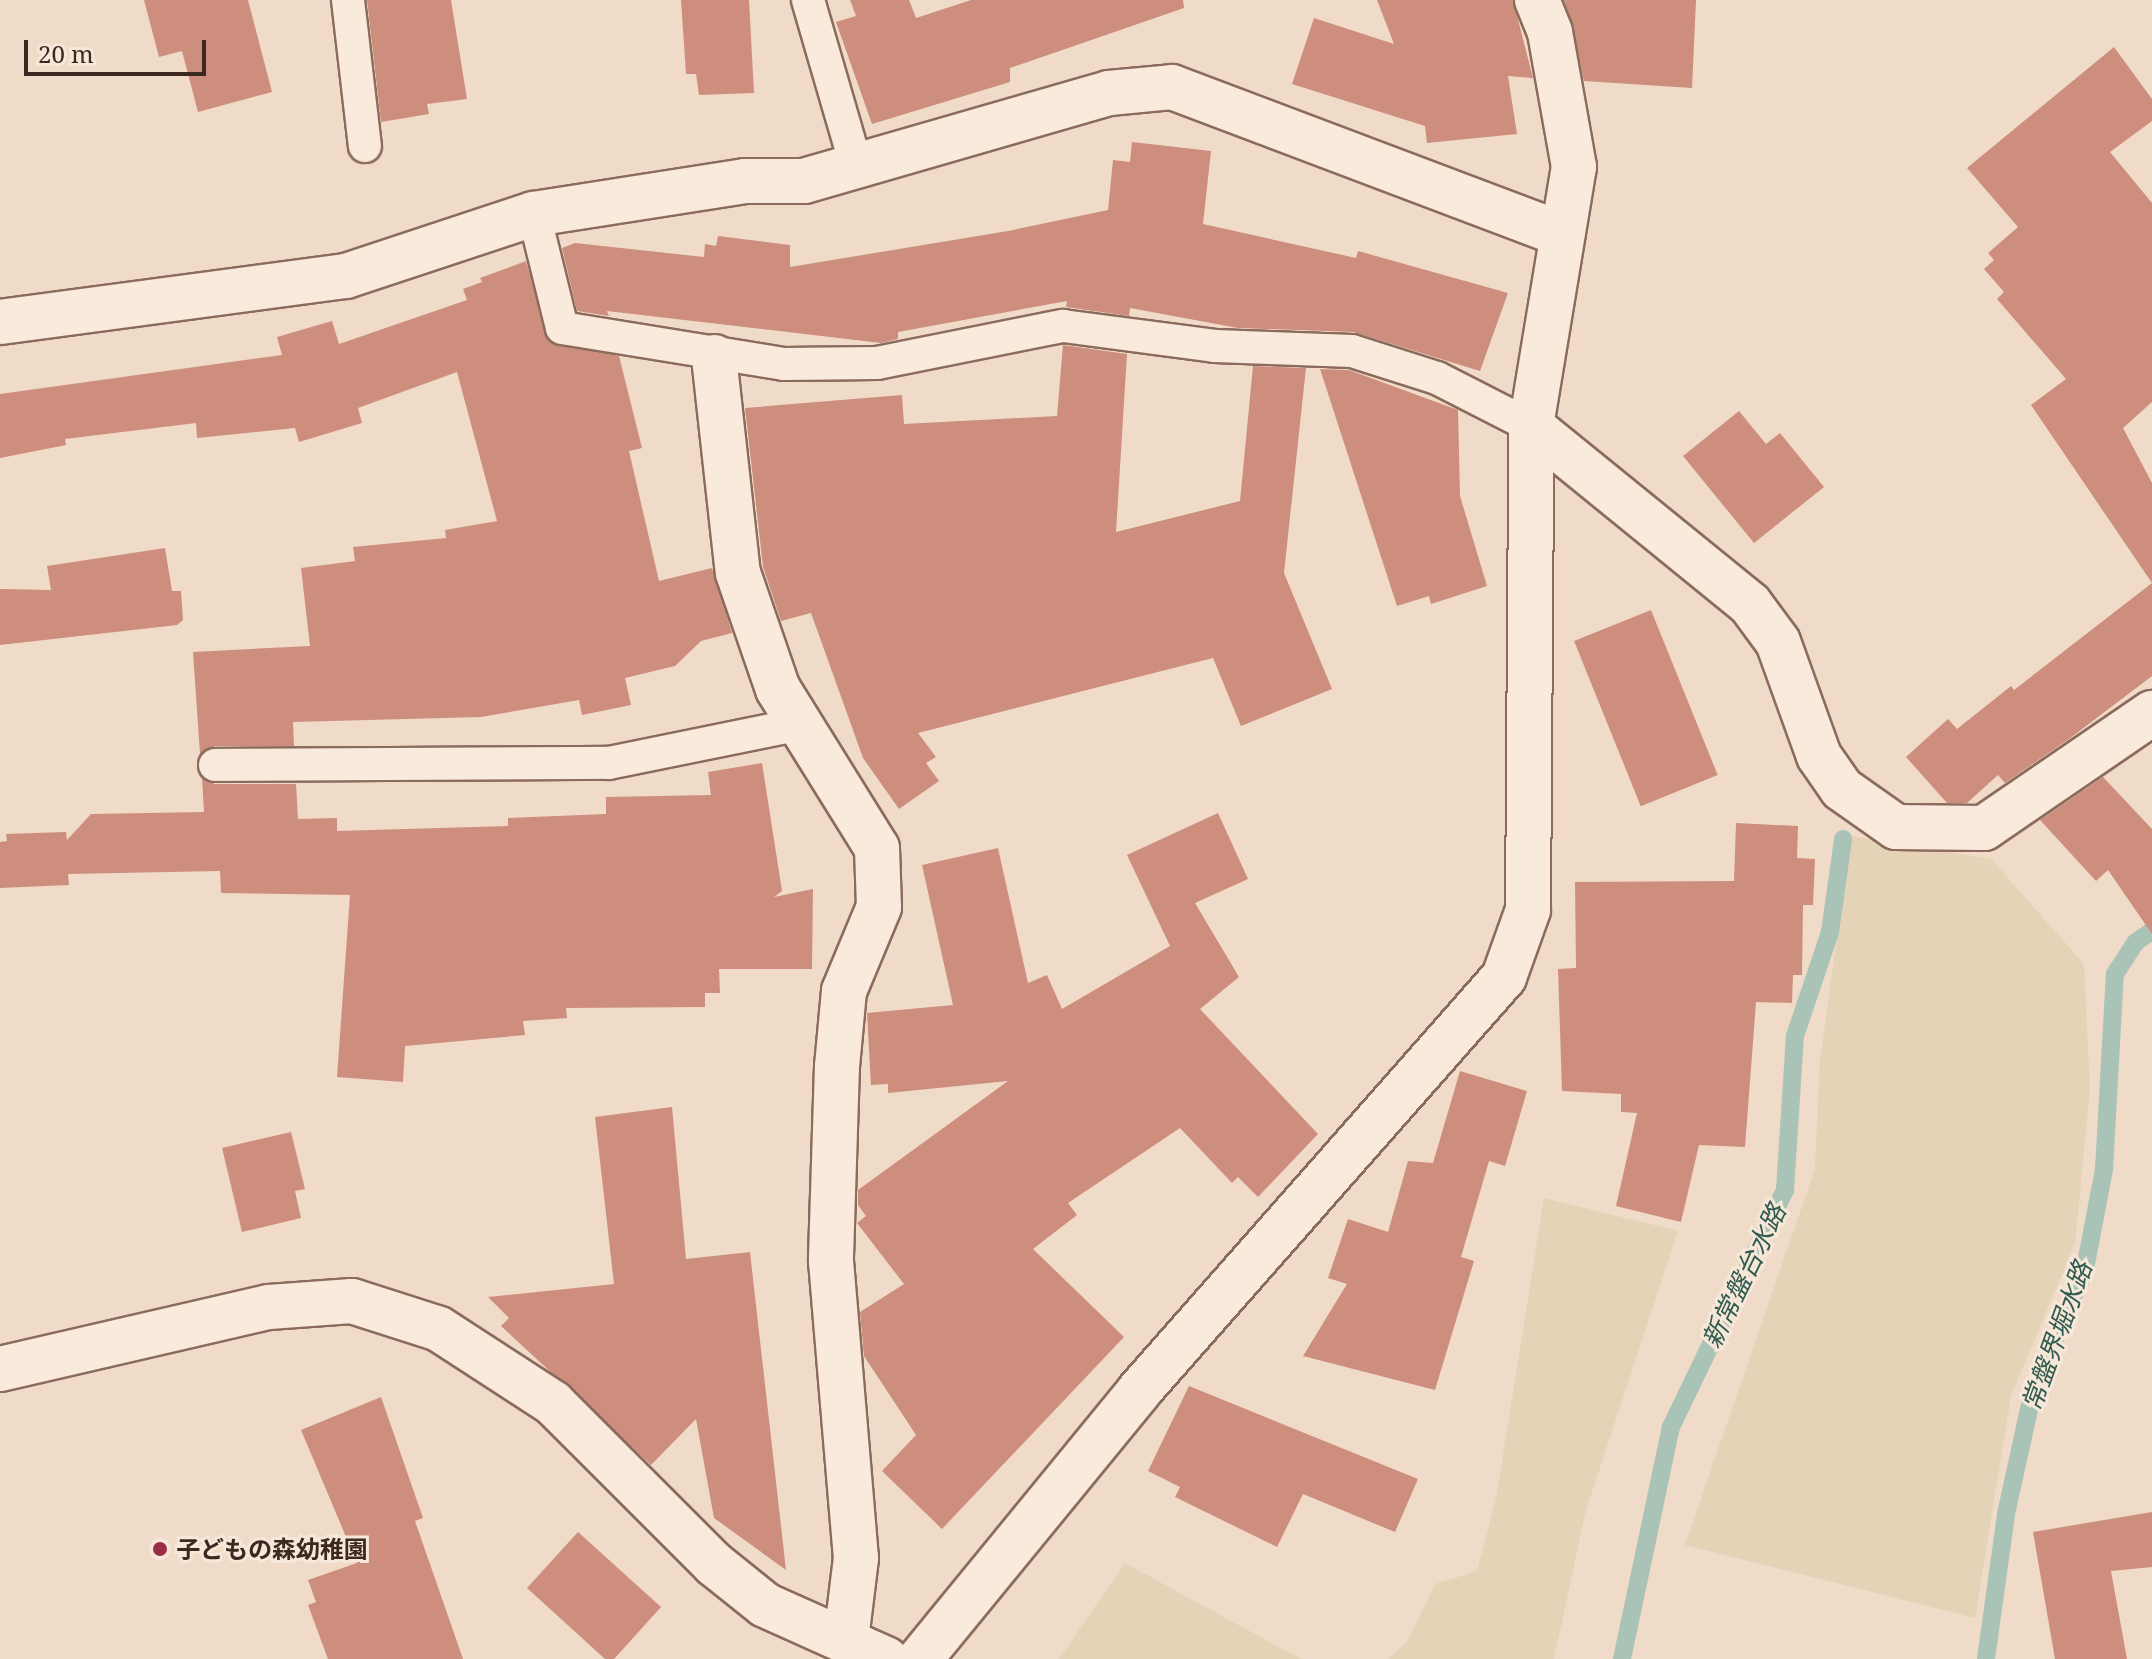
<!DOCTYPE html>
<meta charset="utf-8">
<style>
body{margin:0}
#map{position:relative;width:2152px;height:1659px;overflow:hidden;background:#efdbc8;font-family:"Noto Serif","Noto Sans JP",serif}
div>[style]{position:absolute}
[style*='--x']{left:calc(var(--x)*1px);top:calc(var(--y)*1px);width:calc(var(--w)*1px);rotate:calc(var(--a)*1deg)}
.farmland>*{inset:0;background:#e4d3b6}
.stream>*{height:18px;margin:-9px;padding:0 9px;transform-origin:9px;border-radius:9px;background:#a9c3b6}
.building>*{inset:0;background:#cd8e7e;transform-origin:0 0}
.roads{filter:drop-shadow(2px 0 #8b6b5d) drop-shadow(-2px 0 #8b6b5d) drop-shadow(0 2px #8b6b5d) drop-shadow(0 -2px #8b6b5d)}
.lane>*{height:32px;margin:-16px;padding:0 16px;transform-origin:16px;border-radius:16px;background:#f9eadc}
.street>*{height:44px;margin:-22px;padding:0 22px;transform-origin:22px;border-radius:22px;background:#f9eadc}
.dots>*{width:22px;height:22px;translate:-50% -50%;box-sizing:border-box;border:4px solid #f6e7d8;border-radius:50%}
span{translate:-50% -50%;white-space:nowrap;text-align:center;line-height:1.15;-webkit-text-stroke:6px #f6e7d8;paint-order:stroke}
.poi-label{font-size:24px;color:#3c2820;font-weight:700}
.left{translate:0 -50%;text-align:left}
.water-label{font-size:26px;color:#305b4f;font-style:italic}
.scale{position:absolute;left:24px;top:40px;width:182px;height:36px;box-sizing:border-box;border:4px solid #3c2820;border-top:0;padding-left:10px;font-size:24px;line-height:28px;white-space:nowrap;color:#3c2820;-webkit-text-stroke:6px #f6e7d8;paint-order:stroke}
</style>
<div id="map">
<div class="farmland">
<div style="clip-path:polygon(1851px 836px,1991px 859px,2084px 964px,2090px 1090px,2075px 1243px,2011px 1396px,1975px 1618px,1685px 1545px,1815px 1169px,1820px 1060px)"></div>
<div style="clip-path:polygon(1544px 1198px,1678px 1231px,1586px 1510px,1554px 1659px,1388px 1659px,1407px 1642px,1435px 1584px,1477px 1571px,1496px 1499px)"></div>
<div style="clip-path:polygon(1125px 1563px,1279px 1647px,1302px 1659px,1059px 1659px)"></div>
</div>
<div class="stream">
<div style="--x:1622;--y:1659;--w:237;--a:-78.1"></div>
<div style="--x:1671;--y:1427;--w:263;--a:-64.3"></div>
<div style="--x:1785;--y:1190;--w:154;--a:-86.3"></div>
<div style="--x:1795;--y:1036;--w:110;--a:-71.4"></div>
<div style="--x:1830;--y:932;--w:94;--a:-82"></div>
<div style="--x:1986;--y:1659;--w:146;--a:-82.1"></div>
<div style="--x:2006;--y:1514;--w:130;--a:-77.6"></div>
<div style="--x:2034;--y:1387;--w:129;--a:-66.6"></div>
<div style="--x:2085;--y:1269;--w:102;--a:-79.2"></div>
<div style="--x:2104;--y:1169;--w:195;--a:-86.8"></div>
<div style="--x:2115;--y:974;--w:38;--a:-57"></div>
<div style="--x:2136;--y:942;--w:19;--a:-35"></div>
</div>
<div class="building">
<div style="clip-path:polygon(144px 0,248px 0,272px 92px,198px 112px,182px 51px,159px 57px)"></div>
<div style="clip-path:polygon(367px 0,451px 0,467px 99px,427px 104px,429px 114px,381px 122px)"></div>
<div style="clip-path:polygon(681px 0,749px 0,754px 93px,699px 95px,696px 74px,686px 74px)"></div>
<div style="clip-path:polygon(850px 0,909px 0,916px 18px,971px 0,1183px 0,1184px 8px,1010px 68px,1010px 82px,872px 124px,836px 22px,856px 16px)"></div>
<div style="clip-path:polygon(1377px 0,1513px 0,1533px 78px,1508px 76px,1517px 134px,1427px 143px,1425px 126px,1292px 84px,1314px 18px,1394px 44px)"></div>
<div style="clip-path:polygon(1564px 0,1696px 0,1692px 88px,1584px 81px)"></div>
<div style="clip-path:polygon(2114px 47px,2152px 99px,2152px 121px,2110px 152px,2152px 203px,2152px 402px,2123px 428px,2152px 483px,2152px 583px,2031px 405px,2066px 379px,1997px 299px,2004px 292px,1984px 269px,1994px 260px,1988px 253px,2018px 227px,1967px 168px)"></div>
<div style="clip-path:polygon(1132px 142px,1211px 151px,1203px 224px,1356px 258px,1358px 251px,1508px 293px,1480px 371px,1353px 332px,1238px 328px,1130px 308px,1129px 316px,1066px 307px,1067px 301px,898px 332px,898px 339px,881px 343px,607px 311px,609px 316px,577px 311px,562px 248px,575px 243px,704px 257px,705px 244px,716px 246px,718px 236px,790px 245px,790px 267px,1008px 231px,1108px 210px,1113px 160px,1130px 162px)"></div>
<div style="clip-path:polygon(526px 261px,549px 341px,619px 356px,642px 448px,629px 451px,659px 581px,712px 568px,732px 633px,701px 641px,675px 666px,625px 678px,631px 705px,582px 715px,579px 700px,481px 717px,293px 722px,294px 746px,215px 746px,200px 754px,193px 652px,310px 646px,301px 568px,355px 561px,353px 547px,446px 538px,445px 530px,497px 521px,457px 372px,358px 408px,362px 423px,299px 442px,295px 428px,197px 438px,196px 423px,65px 439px,66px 445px,0 458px,0 394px,282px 355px,277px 337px,332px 321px,339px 344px,467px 300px,463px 289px,482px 282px,480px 278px)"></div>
<div style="clip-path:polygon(1063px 345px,1127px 354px,1116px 532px,1240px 501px,1253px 366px,1306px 368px,1284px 573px,1332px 689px,1241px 726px,1213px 658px,918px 733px,936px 757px,926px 763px,939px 781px,899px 809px,863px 758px,811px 613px,781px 621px,763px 567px,745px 408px,902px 395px,904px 424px,1057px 416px)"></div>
<div style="clip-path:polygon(1320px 369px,1349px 370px,1458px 410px,1460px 496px,1487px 586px,1431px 604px,1429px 596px,1397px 606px)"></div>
<div style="clip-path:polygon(1739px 411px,1766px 444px,1780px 433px,1824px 487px,1754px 543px,1683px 456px)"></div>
<div style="clip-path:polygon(165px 548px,172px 591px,181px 591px,183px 620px,177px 625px,0 645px,0 589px,51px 590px,47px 566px)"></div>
<div style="clip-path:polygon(2152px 583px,2152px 676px,2069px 739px,2005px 783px,1998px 775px,1967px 803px,1947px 803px,1906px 757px,1948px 719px,1957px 729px,2011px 686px,2014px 690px)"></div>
<div style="left:1651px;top:610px;width:178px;height:83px;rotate:68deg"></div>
<div style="clip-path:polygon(762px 763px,782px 891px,774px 897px,813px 889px,812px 969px,719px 969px,720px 993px,705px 993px,705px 1007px,566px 1008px,567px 1018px,523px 1021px,525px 1035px,405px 1046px,403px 1082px,337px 1077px,350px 895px,221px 893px,220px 871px,68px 874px,69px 885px,0 888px,0 842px,7px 841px,6px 834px,66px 832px,67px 840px,91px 814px,204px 812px,202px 778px,215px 784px,296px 784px,298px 819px,337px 818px,337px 831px,508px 826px,508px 818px,606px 814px,606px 797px,711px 795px,708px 772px)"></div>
<div style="clip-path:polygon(2103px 777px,2152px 829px,2152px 934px,2108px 870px,2096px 881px,2040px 820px)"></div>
<div style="clip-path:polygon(1218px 813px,1248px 879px,1195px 903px,1239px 977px,1200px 1009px,1318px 1134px,1258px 1197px,1238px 1177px,1232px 1183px,1180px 1128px,1068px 1203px,1077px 1215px,1033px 1249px,1124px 1337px,942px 1529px,882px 1471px,916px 1435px,864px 1356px,860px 1312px,904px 1284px,857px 1223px,866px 1216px,858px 1205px,858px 1190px,1008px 1081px,888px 1093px,888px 1084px,871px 1085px,867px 1013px,953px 1005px,922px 865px,998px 848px,1028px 983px,1047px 975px,1062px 1009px,1170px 946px,1127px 855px)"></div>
<div style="clip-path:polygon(1736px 823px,1798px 826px,1797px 858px,1815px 859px,1813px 905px,1803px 905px,1802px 975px,1793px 975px,1792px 1003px,1756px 1002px,1745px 1147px,1699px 1145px,1681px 1222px,1616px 1206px,1637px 1113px,1621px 1112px,1621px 1094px,1562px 1091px,1558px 969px,1576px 968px,1575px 882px,1734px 881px)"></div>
<div style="clip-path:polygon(1460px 1071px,1527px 1091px,1505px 1166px,1489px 1161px,1461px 1257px,1474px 1261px,1435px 1390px,1303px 1356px,1347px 1284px,1328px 1278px,1348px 1219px,1388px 1232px,1408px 1161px,1433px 1163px)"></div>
<div style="clip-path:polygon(672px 1107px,686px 1259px,750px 1252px,786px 1570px,714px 1518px,696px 1419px,651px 1465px,501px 1326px,509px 1318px,488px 1297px,614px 1284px,595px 1117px)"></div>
<div style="clip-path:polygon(291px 1132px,305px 1189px,295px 1191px,301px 1218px,242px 1232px,222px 1148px)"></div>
<div style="clip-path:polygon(1189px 1386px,1418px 1479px,1395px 1532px,1303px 1494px,1277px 1547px,1175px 1497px,1180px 1487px,1148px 1471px)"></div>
<div style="clip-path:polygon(381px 1397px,423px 1518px,415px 1521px,463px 1659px,328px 1659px,308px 1605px,316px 1602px,308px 1580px,357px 1563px,301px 1430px)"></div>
<div style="clip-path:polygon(2152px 1512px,2152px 1567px,2111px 1571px,2127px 1659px,2055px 1659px,2033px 1532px)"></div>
<div style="clip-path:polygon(578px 1532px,661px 1607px,614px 1659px,605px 1659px,527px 1588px)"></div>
</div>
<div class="roads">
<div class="lane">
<div style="--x:348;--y:0;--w:147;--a:83.4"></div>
<div style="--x:808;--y:0;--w:172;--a:73.8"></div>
<div style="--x:534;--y:214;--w:117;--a:76.2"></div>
<div style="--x:562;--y:328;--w:225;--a:9.2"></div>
<div style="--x:784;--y:364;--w:93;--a:-0.6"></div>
<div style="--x:877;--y:363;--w:190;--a:-11.3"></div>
<div style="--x:1063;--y:326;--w:153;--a:7.5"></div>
<div style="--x:1215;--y:346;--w:137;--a:2.1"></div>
<div style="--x:1352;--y:351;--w:89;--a:17.6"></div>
<div style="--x:1437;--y:378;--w:106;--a:27.1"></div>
<div style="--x:215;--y:765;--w:394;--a:-0.3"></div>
<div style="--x:609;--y:763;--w:196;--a:-11.5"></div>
</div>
<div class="street">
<div style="--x:0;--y:322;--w:349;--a:-7.6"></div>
<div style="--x:346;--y:276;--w:198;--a:-18.3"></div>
<div style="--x:534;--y:214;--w:214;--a:-8.9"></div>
<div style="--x:745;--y:181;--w:59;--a:0"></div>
<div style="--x:804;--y:181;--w:317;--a:-16.1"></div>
<div style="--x:1109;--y:93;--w:63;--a:-5.4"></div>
<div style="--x:1172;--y:87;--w:417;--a:20.7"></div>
<div style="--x:714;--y:357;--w:217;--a:83.7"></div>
<div style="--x:738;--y:573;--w:123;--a:71"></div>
<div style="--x:778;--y:689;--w:187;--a:58.1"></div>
<div style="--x:877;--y:848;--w:59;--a:88.1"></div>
<div style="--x:879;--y:907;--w:91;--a:112.6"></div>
<div style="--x:844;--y:991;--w:75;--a:95.3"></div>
<div style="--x:837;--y:1066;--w:195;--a:91.8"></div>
<div style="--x:831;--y:1261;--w:298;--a:85.2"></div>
<div style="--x:856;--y:1558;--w:83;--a:97"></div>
<div style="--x:1531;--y:426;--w:282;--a:39.1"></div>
<div style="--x:1750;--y:604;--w:47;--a:53.6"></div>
<div style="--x:1778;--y:642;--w:121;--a:70.2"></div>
<div style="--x:1819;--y:756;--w:40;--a:55.1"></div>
<div style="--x:1842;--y:789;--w:66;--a:35.1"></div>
<div style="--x:1896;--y:827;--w:88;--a:0.7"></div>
<div style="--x:1984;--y:828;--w:204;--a:-34.4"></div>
<div style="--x:0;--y:1369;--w:276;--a:-13"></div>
<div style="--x:269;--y:1307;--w:83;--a:-4.1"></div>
<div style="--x:352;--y:1301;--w:91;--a:17.8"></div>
<div style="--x:439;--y:1329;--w:136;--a:33"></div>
<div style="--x:553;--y:1403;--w:228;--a:45"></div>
<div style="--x:714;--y:1564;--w:65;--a:38.8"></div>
<div style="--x:765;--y:1605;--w:133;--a:24.1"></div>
<div style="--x:920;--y:1659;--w:346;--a:-50.7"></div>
<div style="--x:1139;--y:1391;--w:552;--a:-48.6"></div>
<div style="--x:1504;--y:977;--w:71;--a:-70.3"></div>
<div style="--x:1528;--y:910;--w:484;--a:-89.6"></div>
<div style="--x:1531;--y:426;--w:263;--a:-80.6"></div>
<div style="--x:1574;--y:167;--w:137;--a:-100.1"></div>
<div style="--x:1550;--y:32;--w:35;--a:-112"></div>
</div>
</div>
<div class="dots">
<div style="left:160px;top:1549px;background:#9a2d46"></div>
</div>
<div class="poi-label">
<span class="left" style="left:176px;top:1549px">子どもの森幼稚園</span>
</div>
<div class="water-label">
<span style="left:1744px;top:1276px;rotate:-64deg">新常盤台水路</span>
<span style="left:2057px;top:1336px;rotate:-70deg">常盤界堀水路</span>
</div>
<div class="scale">20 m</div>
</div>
